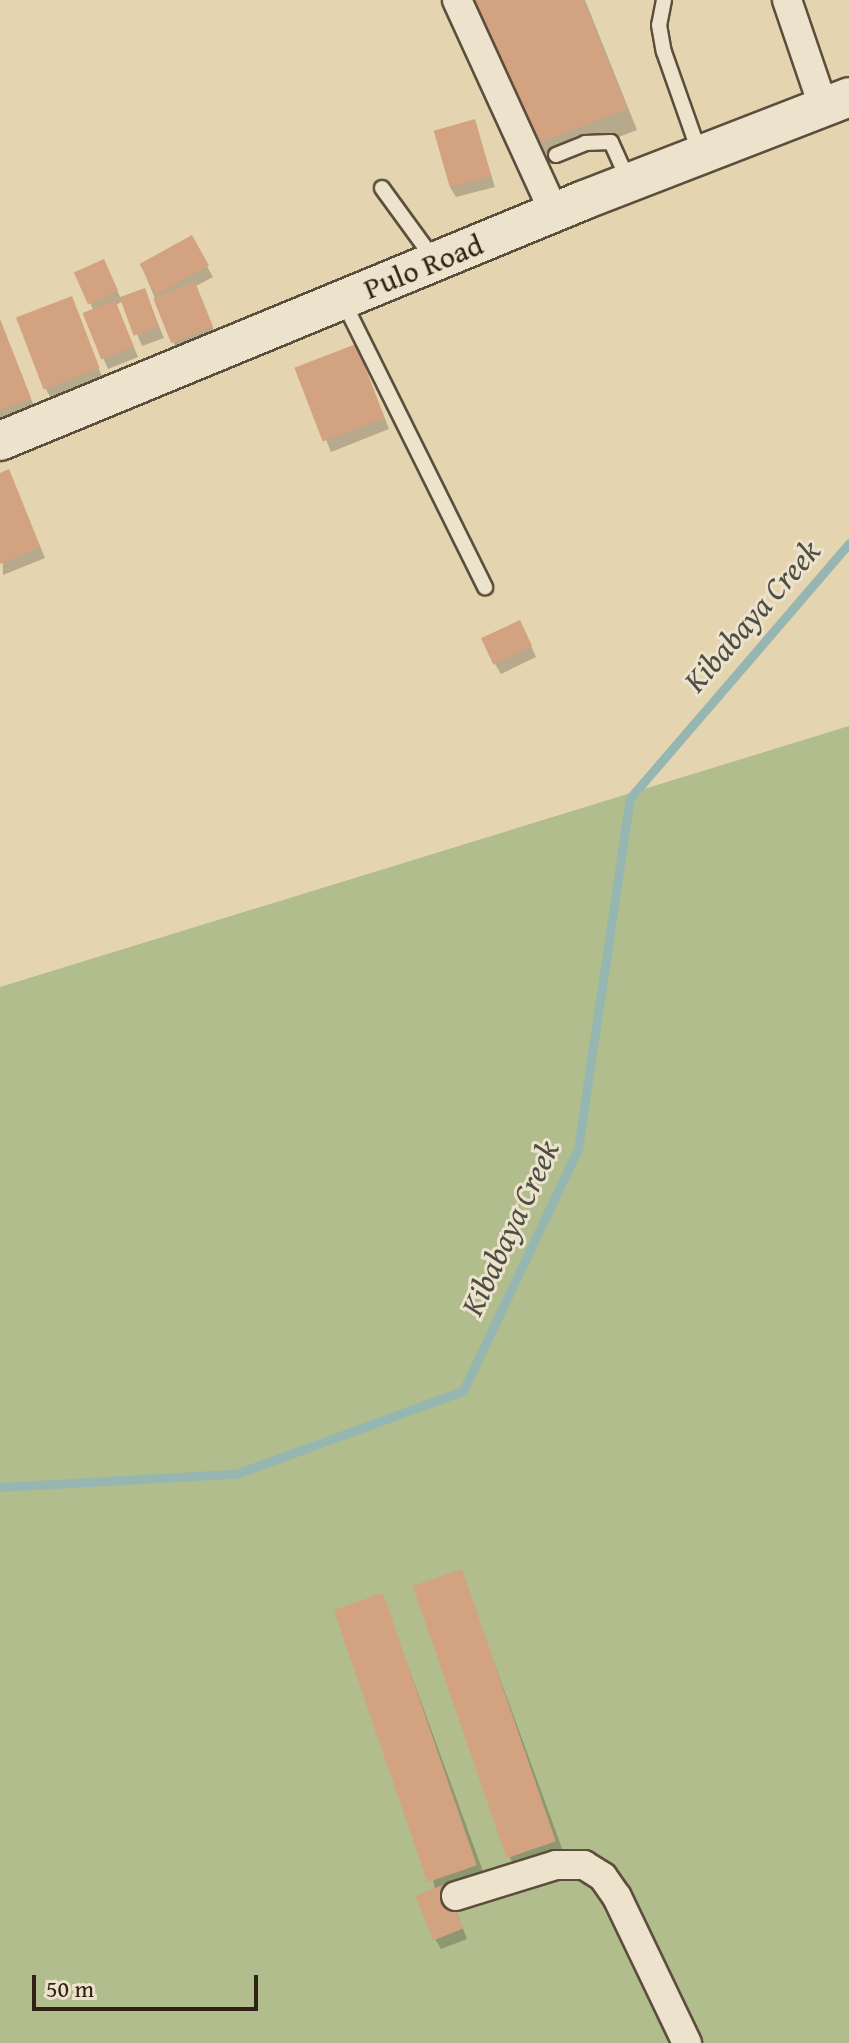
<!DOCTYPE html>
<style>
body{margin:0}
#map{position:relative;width:849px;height:2043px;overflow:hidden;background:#e4d4b0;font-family:"Gentium Book Plus",serif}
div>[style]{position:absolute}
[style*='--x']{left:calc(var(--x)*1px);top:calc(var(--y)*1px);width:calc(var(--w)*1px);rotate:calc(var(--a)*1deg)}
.green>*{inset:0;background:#b1bd8d}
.shadow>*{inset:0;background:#0003}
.stream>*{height:9px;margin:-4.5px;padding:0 4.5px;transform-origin:4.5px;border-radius:4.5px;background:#96b7b1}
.building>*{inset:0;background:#d3a381;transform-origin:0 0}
.roads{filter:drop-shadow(2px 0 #5c4e3c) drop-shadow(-2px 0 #5c4e3c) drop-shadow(0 2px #5c4e3c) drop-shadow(0 -2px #5c4e3c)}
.lane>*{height:14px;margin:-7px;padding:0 7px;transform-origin:7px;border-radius:7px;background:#ede3cc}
.street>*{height:28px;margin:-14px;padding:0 14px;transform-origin:14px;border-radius:14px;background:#ede3cc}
.secondary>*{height:38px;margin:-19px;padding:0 19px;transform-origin:19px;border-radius:19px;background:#ede3cc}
span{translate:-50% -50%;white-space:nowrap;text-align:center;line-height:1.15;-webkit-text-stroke:6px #ede3cc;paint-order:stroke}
.street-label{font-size:30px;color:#2f2215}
.water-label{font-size:32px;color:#4e4f44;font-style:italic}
.scale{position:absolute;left:32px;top:1975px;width:226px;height:36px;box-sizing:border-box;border:4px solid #2f2215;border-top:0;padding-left:10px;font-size:24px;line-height:28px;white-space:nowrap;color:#2f2215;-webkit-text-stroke:6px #ede3cc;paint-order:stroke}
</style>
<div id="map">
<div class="green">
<div style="clip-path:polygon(849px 726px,849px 2043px,0 2043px,0 987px)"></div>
</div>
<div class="shadow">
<div style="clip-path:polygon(477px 0,585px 0,637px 130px,550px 163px)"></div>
<div style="clip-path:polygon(474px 121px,495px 187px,456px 197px,450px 187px)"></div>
<div style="clip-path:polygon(191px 238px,213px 277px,196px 286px,217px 338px,178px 353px,141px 265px)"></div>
<div style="clip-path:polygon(109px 272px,121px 299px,144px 290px,164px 338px,142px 346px,123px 301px,116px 305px,138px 357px,108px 369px,85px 315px,94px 311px,76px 274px)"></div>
<div style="clip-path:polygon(71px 299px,103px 379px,51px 398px,45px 388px)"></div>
<div style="clip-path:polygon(0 319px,35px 409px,0 423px)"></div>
<div style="clip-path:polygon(361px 357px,389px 429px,331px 452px,297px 369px)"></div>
<div style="clip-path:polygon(0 475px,14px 482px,45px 558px,3px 575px)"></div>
<div style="clip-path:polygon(525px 633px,536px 657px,501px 674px,495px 664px)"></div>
<div style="clip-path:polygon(461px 1572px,567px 1862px,521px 1878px,510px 1858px)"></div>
<div style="clip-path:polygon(382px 1595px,488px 1885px,451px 1898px,467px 1939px,441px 1949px,435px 1939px,435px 1890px)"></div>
</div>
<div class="stream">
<div style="--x:0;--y:1487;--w:236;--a:-3.2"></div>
<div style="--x:236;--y:1474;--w:242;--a:-20.1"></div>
<div style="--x:463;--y:1391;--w:268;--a:-64.6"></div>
<div style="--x:578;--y:1149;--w:355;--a:-81.6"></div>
<div style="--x:630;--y:798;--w:336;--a:-49.3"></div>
</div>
<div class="building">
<div style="clip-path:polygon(475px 0,583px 0,627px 109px,536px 144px)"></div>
<div style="left:475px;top:119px;width:59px;height:43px;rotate:74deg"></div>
<div style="left:192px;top:235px;width:35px;height:60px;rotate:61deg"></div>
<div style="left:104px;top:259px;width:35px;height:33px;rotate:66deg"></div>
<div style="left:195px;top:282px;width:48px;height:45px;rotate:68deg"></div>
<div style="left:145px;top:288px;width:41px;height:27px;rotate:70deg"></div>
<div style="left:72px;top:296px;width:77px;height:60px;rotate:69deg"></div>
<div style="left:115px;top:300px;width:50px;height:35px;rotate:68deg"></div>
<div style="clip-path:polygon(0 320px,31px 398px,0 410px)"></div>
<div style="left:356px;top:344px;width:79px;height:66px;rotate:69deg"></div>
<div style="clip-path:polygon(9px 469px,40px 547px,0 564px,0 473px)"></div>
<div style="left:520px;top:620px;width:29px;height:43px;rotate:65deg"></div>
<div style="left:462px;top:1569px;width:288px;height:52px;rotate:71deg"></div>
<div style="left:383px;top:1593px;width:288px;height:52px;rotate:71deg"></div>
<div style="left:445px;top:1884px;width:48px;height:32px;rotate:68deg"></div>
</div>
<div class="roads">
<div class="lane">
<div style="--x:664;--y:0;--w:25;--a:101"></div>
<div style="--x:659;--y:25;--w:27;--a:80"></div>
<div style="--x:664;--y:52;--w:108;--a:70.6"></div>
<div style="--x:556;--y:155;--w:31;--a:-22"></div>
<div style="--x:585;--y:143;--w:26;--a:-2"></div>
<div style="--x:611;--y:142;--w:44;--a:65.8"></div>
<div style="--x:382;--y:188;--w:90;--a:54"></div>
<div style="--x:342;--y:299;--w:322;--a:63.6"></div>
</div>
<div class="street">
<div style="--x:457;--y:0;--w:233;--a:65.4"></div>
<div style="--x:787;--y:0;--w:112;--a:71.2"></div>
<div style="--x:456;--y:1896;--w:105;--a:-17.2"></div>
<div style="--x:556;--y:1865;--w:28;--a:0"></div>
<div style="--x:584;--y:1865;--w:22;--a:32"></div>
<div style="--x:603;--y:1877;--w:24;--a:55"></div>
<div style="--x:617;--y:1897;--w:162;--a:64.4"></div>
</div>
<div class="secondary">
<div style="--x:0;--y:441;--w:632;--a:-22.42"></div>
<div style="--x:584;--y:200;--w:284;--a:-21.2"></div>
</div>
</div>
<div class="street-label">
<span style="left:423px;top:266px;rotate:-22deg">Pulo Road</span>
</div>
<div class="water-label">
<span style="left:752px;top:616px;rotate:-49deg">Kibabaya Creek</span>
<span style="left:510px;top:1228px;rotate:-65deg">Kibabaya Creek</span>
</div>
<div class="scale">50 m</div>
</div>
